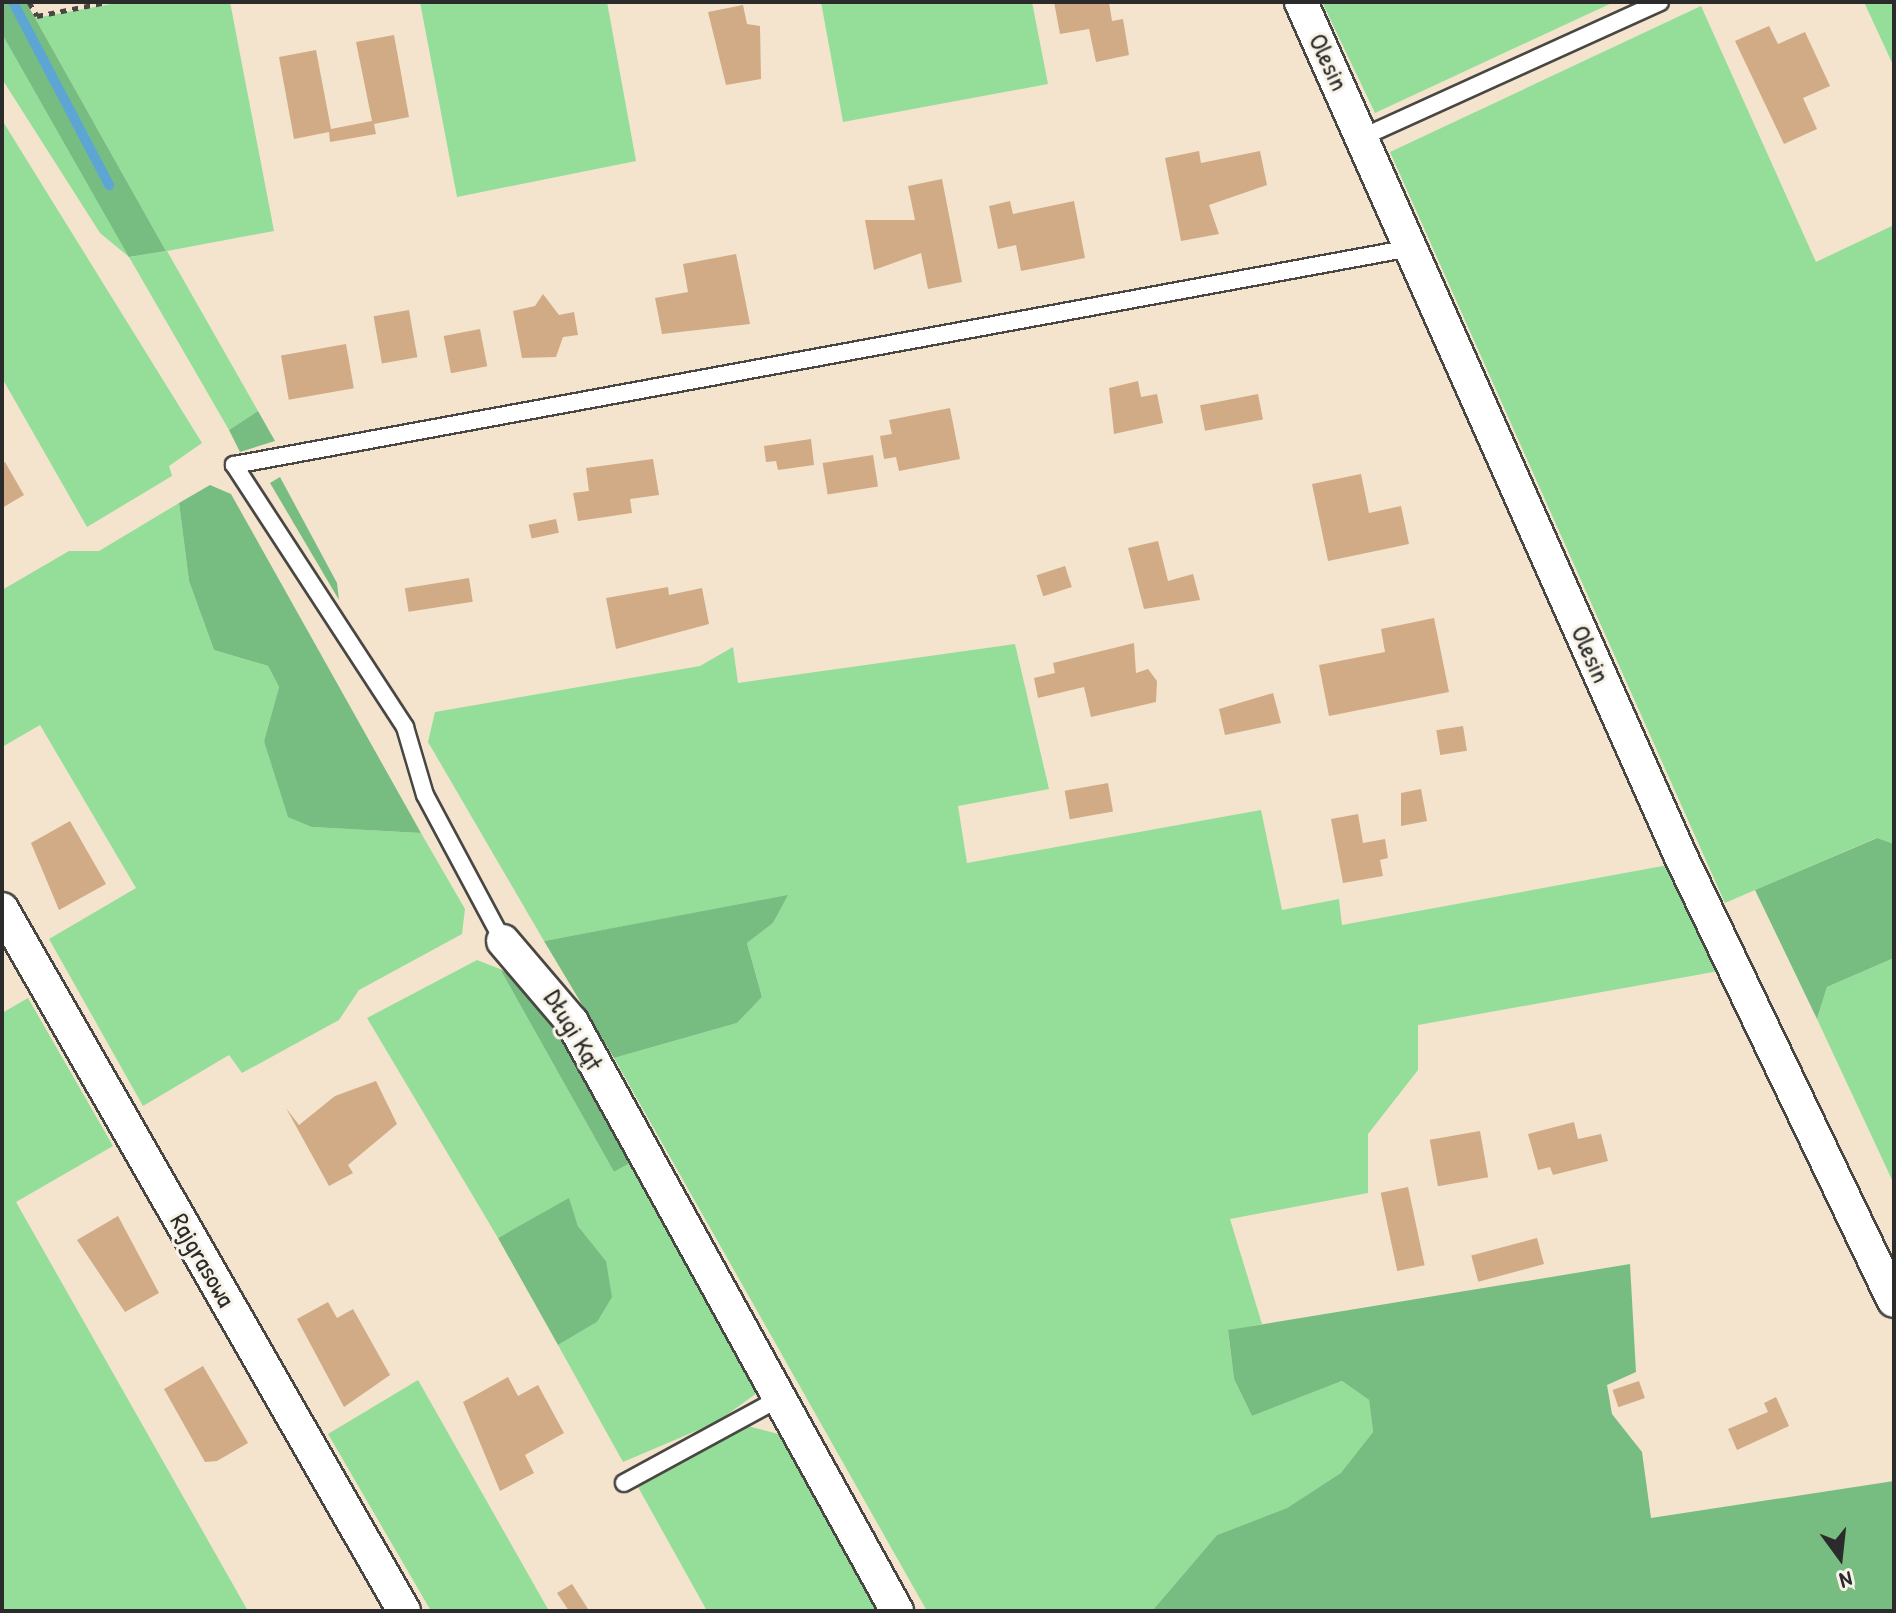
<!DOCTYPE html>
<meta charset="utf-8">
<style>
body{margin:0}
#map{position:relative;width:1896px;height:1613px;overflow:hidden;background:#f4e4cd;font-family:"Patrick Hand",sans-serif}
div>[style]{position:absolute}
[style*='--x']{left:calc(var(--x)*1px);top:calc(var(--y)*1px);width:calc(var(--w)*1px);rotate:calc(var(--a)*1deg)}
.green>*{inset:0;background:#94de9a}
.forest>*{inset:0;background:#77bd82}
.stream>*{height:10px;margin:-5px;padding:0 5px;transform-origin:5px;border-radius:5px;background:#5da6d4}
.building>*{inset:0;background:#d1ab85;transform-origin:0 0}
.path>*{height:5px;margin-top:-2.5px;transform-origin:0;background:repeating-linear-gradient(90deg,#494743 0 6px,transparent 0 12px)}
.roads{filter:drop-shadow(2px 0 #494743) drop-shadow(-2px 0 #494743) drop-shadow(0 2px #494743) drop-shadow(0 -2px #494743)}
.service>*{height:16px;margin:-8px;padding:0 8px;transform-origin:8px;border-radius:8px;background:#fff}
.minor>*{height:32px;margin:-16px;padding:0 16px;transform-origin:16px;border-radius:16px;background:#fff}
span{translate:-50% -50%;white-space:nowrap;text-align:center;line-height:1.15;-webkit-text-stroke:6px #f7f3e8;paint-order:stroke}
.street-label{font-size:26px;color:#2b2b2b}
.frame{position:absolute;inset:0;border:4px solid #2b2b2b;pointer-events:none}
.north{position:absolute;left:1800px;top:1517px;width:80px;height:80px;-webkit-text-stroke:6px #f7f3e8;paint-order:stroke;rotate:165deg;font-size:22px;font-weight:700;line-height:32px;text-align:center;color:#2b2b2b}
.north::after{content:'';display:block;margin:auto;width:28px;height:36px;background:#2b2b2b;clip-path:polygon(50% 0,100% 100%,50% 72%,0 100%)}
</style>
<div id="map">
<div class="green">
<div style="clip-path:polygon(122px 2px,230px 2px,274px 231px,167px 251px,258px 411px,229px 430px,129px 257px,100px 233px,2px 79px,2px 34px,130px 257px,166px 251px,35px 18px)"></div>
<div style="clip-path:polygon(420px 2px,607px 2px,636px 161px,457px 197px)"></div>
<div style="clip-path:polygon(821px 2px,1032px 2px,1048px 84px,843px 122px)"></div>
<div style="clip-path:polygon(1322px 2px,1614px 2px,1375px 113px)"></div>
<div style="clip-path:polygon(1864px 2px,1894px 2px,1894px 67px)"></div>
<div style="clip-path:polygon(1701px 6px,1816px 262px,1894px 225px,1894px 844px,1876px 838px,1725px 903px,1390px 152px)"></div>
<div style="clip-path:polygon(2px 120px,202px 443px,169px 466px,172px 476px,87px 527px,2px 378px)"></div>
<div style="clip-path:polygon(179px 503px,189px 581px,214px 650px,268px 666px,279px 687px,264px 741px,312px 827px,421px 833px,465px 909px,462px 934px,359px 990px,339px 1020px,242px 1073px,229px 1055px,143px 1106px,49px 939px,136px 888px,40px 725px,2px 747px,2px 590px,69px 551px,99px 551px)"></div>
<div style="clip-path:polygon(1015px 644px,1049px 789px,958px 806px,967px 863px,1261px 810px,1282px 910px,1339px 899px,1342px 925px,1668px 865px,1719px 971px,1418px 1025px,1418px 1070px,1368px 1134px,1368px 1193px,1230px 1219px,1262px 1324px,1228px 1331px,1234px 1379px,1252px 1416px,1342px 1381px,1369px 1400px,1373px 1432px,1342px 1473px,1287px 1508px,1217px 1535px,1152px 1611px,927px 1611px,614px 1058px,737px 1023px,762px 997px,747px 943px,773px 923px,787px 896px,544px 941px,428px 742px,435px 712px,700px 666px,733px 647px,738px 683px)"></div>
<div style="clip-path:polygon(1894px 958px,1894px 1184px,1817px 1019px,1827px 987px)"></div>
<div style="clip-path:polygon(477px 960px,500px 969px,614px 1172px,639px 1158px,761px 1390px,717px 1422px,623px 1462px,558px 1345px,597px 1322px,606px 1261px,578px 1226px,569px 1199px,498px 1238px,367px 1018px)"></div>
<div style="clip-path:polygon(28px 998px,113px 1146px,16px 1202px,248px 1611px,2px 1611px,2px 1013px)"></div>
<div style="clip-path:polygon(418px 1380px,549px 1611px,431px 1611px,328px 1434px)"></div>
<div style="clip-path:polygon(744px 1425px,782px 1435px,888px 1611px,707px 1611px,638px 1487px)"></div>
</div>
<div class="forest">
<div style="clip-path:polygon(2px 2px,26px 2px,166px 251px,129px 257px,2px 34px)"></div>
<div style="clip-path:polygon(258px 411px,275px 441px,240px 452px,229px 430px)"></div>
<div style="clip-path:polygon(280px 477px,337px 583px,339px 600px,270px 483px)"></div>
<div style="clip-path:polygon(210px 485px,231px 494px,421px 833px,312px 827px,288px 817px,264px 741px,279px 687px,268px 666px,214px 650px,189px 581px,179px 503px)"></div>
<div style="clip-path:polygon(1877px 838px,1894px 844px,1894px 958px,1827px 987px,1817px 1019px,1755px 890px)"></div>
<div style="clip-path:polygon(788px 895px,773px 923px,747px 943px,762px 997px,737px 1023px,614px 1058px,544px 941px)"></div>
<div style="clip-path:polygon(500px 969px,537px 991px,639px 1158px,614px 1172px)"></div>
<div style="clip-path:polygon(569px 1198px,578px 1226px,606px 1261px,612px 1297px,597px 1322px,558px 1345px,498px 1238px)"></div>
<div style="clip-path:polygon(1630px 1264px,1636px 1372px,1607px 1385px,1612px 1414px,1642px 1452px,1651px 1518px,1894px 1481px,1894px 1611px,1152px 1611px,1217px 1535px,1287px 1508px,1341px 1473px,1373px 1432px,1369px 1400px,1342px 1381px,1252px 1416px,1234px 1379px,1228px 1330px)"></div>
</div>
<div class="stream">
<div style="--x:13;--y:2;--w:207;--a:62.3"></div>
</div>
<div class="building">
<div style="clip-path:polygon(1054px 2px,1109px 2px,1112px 21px,1123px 19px,1129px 55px,1096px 62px,1089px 29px,1060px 34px)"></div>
<div style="clip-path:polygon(743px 5px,747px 24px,760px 26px,761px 79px,726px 85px,708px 12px)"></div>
<div style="clip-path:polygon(1769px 26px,1778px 44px,1805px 32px,1830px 86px,1803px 98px,1817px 129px,1784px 144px,1735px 41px)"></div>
<div style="clip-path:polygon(394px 35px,409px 117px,374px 124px,376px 134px,330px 142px,329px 132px,294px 139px,279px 57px,316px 50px,331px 129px,372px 121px,356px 42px)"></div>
<div style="clip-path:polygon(1199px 151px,1201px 163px,1260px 151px,1267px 185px,1209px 205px,1219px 234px,1181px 241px,1165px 158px)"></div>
<div style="clip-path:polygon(942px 179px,962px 282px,928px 289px,921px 253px,874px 270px,865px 220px,915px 220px,908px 186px)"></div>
<div style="clip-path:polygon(1010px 201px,1013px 214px,1074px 201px,1085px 258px,1021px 271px,1016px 245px,998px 249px,989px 206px)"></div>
<div style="clip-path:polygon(736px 254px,750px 324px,662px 334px,655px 298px,688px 292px,683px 264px)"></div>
<div style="clip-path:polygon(543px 294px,559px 315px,574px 312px,578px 335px,563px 337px,556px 357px,522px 358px,513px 311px,535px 306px)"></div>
<div style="left:409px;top:310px;width:48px;height:36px;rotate:80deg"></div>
<div style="left:480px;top:329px;width:38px;height:37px;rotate:79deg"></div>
<div style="left:346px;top:344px;width:45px;height:66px;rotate:80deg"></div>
<div style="clip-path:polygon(1138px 381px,1141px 397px,1157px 394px,1163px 423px,1114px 434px,1109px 388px)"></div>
<div style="left:1258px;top:394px;width:26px;height:59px;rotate:79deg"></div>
<div style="clip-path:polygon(950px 408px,960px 459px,899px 471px,896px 457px,884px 459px,880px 436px,892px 434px,889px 420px)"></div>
<div style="clip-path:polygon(811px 439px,814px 465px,778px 470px,776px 461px,766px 462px,764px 446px)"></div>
<div style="left:873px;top:455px;width:32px;height:51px;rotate:81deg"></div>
<div style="clip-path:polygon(653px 459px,659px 495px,630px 499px,632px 513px,578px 521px,573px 493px,589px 491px,586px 468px)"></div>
<div style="clip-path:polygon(5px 462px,24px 495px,2px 508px,2px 464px)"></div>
<div style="clip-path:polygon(1361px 474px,1369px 513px,1401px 506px,1409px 544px,1328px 561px,1312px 484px)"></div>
<div style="left:556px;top:519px;width:14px;height:28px;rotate:78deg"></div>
<div style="clip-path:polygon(1158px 541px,1168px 581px,1193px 574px,1200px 600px,1144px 609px,1128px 548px)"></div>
<div style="left:1065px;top:566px;width:22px;height:30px;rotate:72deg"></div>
<div style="left:469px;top:578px;width:24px;height:65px;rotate:81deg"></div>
<div style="clip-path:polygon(668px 587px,669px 595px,702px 588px,709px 624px,616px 649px,606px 598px)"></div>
<div style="clip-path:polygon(1434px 618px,1449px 692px,1329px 716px,1319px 665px,1385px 652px,1381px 629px)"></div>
<div style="clip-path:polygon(1134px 643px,1136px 673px,1148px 669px,1157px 681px,1156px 702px,1091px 717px,1084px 687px,1038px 698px,1034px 678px,1055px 673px,1053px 663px)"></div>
<div style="clip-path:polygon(1273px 693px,1281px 723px,1225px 735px,1219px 709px)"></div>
<div style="left:1463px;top:726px;width:25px;height:27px;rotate:81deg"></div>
<div style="left:1108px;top:783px;width:29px;height:44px;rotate:80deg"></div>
<div style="clip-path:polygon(1421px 789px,1427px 821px,1401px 826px,1401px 793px)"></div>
<div style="clip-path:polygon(1358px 814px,1363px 843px,1385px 839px,1388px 858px,1380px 860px,1383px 876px,1343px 883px,1331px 819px)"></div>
<div style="clip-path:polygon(70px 821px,106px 884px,59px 910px,31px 843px)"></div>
<div style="clip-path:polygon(376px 1081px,397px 1124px,348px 1165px,353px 1173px,329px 1186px,286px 1108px,299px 1125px,335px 1096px)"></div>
<div style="clip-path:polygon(1574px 1122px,1578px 1139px,1601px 1134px,1608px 1161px,1553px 1175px,1550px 1167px,1538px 1170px,1528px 1134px)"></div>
<div style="left:1480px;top:1131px;width:47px;height:51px;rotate:80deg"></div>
<div style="left:1408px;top:1187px;width:80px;height:28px;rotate:78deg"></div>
<div style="clip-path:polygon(118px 1216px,159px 1293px,125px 1312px,77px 1240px)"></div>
<div style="left:1537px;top:1238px;width:27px;height:68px;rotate:75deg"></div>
<div style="clip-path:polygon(328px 1302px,337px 1318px,353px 1309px,390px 1375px,344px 1407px,297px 1319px)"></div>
<div style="clip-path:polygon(203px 1366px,248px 1443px,217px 1461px,205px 1462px,164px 1389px)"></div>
<div style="clip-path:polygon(508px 1377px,518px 1396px,538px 1385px,564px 1433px,525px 1455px,534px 1473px,500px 1491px,463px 1402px)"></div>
<div style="left:1639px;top:1381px;width:18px;height:28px;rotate:71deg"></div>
<div style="clip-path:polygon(1776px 1397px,1789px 1426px,1737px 1450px,1728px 1429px,1768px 1412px,1764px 1403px)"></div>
<div style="clip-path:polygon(572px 1584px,588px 1609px,584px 1611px,569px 1611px,557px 1593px)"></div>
</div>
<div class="path">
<div style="--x:29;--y:2;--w:16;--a:60"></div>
<div style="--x:37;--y:16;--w:71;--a:-11.3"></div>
</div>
<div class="roads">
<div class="service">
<div style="--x:1363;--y:137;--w:326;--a:-24.4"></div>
<div style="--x:503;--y:941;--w:166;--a:-118.1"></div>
<div style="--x:425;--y:795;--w:71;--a:-106.4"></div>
<div style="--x:405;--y:727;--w:313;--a:-123.1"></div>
<div style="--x:234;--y:465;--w:1197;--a:-10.45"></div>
<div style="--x:624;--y:1483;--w:175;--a:-28.6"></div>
</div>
<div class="minor">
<div style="--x:1301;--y:2;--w:936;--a:66.04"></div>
<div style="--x:1681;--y:857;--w:492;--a:64.4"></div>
<div style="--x:2;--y:909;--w:809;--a:60.2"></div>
<div style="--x:503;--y:941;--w:106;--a:49.6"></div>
<div style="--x:572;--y:1022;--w:673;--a:61.11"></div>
</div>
</div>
<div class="street-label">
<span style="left:1329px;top:62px;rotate:65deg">Olesin</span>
<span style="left:1591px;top:654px;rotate:66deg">Olesin</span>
<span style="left:574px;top:1030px;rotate:59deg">Długi Kąt</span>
<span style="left:203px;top:1260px;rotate:60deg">Rajgrasowa</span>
</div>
<div class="frame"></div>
<div class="north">N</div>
</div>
